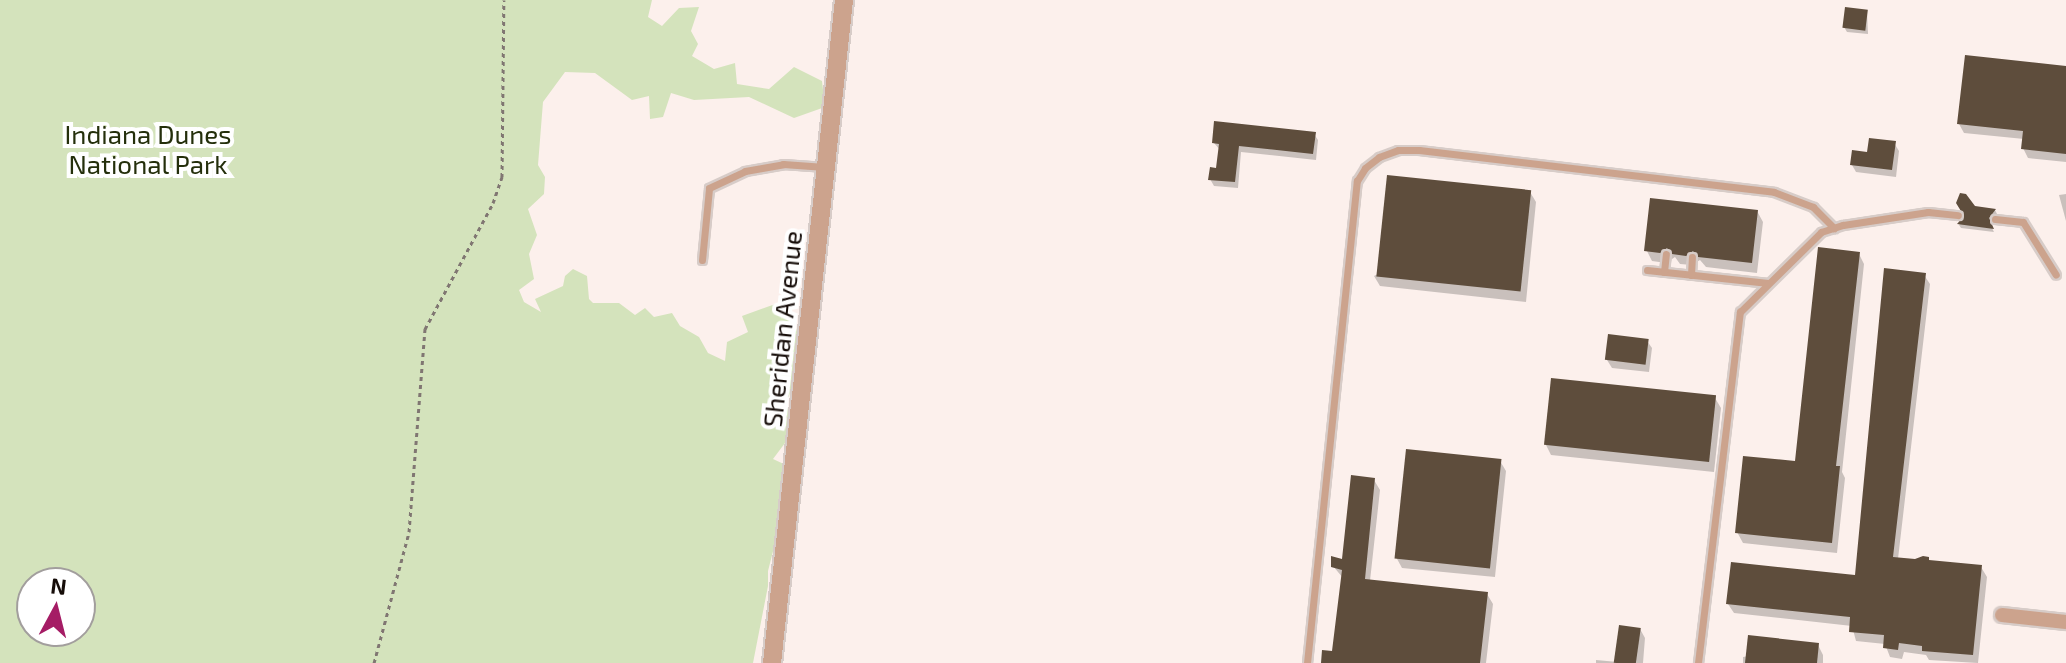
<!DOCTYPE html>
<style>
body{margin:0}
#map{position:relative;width:2066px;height:663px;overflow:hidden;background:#fcf0ec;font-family:"Exo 2",sans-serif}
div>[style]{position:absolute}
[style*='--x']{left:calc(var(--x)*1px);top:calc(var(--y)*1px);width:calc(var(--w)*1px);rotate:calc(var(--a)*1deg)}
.green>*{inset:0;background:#d4e3bc}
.shadow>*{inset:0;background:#0003}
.building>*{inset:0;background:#5e4d3c;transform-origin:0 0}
.path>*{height:3px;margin-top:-1.5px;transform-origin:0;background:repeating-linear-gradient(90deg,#807672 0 4px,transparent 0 8px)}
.roads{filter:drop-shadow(2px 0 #d7ccc8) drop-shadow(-2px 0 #d7ccc8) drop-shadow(0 2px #d7ccc8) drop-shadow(0 -2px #d7ccc8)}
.service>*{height:7px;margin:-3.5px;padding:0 3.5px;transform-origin:3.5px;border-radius:3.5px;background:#cca38d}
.minor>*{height:14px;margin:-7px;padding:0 7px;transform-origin:7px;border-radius:7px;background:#cca38d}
.tertiary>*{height:18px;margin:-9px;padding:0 9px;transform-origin:9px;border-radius:9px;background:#cca38d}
span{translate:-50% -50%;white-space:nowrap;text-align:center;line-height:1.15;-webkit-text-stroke:8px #fff;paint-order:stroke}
.park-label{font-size:26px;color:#242f0b}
.street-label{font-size:26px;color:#160d09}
.north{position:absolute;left:16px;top:567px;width:80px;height:80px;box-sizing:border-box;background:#fff;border:2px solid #a29e9d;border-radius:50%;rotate:7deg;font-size:22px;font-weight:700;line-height:32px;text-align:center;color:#160d09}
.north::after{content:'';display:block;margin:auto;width:28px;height:36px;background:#a51c65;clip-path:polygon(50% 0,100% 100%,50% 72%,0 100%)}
</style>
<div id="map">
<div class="green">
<div style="clip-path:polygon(evenodd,0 0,652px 0,648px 17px,662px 26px,679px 8px,699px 7px,691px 31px,698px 44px,692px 56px,714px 69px,735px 63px,737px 84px,769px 89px,794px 67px,822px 81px,825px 107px,794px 118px,749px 97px,694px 100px,671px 93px,663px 117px,650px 119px,649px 96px,632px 100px,595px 73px,565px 72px,543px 102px,538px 165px,545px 177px,544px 194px,528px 209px,537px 235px,529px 254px,534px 279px,519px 290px,524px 302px,541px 312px,535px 299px,563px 286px,565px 276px,573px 269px,587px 276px,589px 299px,593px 303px,619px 303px,635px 315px,645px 308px,654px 317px,672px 313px,680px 326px,699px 337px,708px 353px,725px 361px,727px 342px,748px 332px,742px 316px,781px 302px,790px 305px,797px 332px,794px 383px,787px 401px,791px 435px,773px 459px,788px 466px,781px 488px,786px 500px,768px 571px,768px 586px,753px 663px,0 663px,0 0,32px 583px,80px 583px,80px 631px,32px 631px,32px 583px)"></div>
</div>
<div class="shadow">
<div style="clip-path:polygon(1867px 12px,1868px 34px,1847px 32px,1844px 27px)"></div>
<div style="clip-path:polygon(2066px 68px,2066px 162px,2028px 158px,2023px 148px,2024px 139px,1964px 133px,1959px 124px)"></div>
<div style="clip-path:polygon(1314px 134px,1318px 140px,1316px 160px,1241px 152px,1238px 188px,1214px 186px,1210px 179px,1218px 170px,1220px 150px,1214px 143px)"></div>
<div style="clip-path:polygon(1894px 143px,1899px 151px,1896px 177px,1856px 172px,1852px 165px)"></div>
<div style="clip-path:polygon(1530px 192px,1536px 202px,1526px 302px,1380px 286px,1374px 276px)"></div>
<div style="clip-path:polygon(2066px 194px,2066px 221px,2059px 195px)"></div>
<div style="clip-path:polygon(1973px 208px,1995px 210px,1997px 214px,1989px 222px,1994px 232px,1961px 228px,1959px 225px)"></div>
<div style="clip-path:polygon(1757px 211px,1763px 222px,1757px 273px,1706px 267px,1700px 260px,1692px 265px,1680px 264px,1675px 257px,1666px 263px,1652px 261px,1647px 251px)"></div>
<div style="clip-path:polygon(1859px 254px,1864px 264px,1842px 472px,1845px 478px,1837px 553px,1743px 543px,1737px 532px,1797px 463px)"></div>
<div style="clip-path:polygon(1924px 275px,1930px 284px,1898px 559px,1981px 567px,1987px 577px,1978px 663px,1929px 660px,1926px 655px,1904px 652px,1902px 659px,1890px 657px,1885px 644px,1856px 641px,1852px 626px,1734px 613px,1728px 604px,1857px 578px)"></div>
<div style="clip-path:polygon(1647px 341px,1652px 348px,1649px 372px,1612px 368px,1607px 360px)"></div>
<div style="clip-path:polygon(1715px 398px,1721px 408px,1714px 472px,1551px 455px,1546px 445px)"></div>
<div style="clip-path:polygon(1500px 461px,1506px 471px,1495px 577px,1402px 568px,1396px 557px)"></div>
<div style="clip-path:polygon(1374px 480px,1380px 490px,1370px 581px,1487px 594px,1493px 604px,1486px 663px,1322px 663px,1334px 653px,1343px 578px,1333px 566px,1344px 561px)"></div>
<div style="clip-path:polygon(1640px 629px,1645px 638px,1643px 663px,1596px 663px,1596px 660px,1618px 662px)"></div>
<div style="clip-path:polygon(1818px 645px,1823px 655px,1823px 663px,1743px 663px,1743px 657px)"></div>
</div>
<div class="building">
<div style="left:1845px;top:7px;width:23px;height:21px;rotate:7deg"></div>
<div style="clip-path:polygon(1965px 55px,2066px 66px,2066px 154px,2021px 149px,2023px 131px,1957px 124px)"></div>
<div style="clip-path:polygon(1214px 121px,1316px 132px,1313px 154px,1239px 146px,1235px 182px,1208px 180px,1210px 167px,1216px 168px,1219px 144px,1212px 143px)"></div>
<div style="clip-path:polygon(1869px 138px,1896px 141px,1892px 170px,1850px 165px,1852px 150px,1867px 152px)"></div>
<div style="left:1387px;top:175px;width:145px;height:102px;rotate:6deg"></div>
<div style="clip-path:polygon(1960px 193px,1966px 194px,1975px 206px,1996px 209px,1989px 218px,1994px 229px,1957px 224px,1964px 216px,1956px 203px)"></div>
<div style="clip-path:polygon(1650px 198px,1758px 210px,1752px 263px,1698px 257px,1693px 251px,1686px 256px,1672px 254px,1667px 248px,1660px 253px,1644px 251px)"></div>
<div style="clip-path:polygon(1818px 247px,1860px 252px,1836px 466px,1840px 466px,1832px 543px,1735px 533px,1743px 456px,1795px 461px)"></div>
<div style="clip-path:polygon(1884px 268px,1926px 273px,1893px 557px,1915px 559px,1923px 556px,1929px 557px,1929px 560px,1982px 565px,1973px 655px,1922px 651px,1922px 646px,1899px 643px,1898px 650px,1883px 648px,1884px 635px,1849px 632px,1850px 617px,1726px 604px,1731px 562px,1855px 575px)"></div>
<div style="left:1608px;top:334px;width:41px;height:26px;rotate:7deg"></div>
<div style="left:1551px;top:378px;width:166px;height:67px;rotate:6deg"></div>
<div style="left:1406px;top:449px;width:96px;height:110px;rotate:6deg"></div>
<div style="clip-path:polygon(1351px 475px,1375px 478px,1365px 579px,1488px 592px,1480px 663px,1321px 663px,1322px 650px,1332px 651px,1342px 570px,1331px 567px,1331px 556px,1342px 559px)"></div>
<div style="left:1619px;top:625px;width:22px;height:38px;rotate:8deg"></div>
<div style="clip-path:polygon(1748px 635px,1819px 643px,1817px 663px,1745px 663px)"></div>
</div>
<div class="path">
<div style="--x:374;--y:663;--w:136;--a:-75"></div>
<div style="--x:409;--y:532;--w:204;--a:-85.5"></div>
<div style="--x:425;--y:329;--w:143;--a:-61.6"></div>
<div style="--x:493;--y:203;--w:28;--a:-71"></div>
<div style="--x:502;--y:177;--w:177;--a:-89.4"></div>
</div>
<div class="roads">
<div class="service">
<div style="--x:1995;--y:219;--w:28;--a:6"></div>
<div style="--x:2023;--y:222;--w:62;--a:58.1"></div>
<div style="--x:702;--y:260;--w:72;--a:-84.4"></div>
<div style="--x:709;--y:188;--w:40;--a:-25"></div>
<div style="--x:745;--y:171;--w:39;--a:-10"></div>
<div style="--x:783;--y:164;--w:42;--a:4.1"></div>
<div style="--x:1647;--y:270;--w:122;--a:6.1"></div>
<div style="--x:1664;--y:272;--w:18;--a:-84"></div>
<div style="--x:1691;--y:275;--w:18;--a:-87"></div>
<div style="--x:1307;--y:663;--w:485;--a:-84.1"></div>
<div style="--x:1357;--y:181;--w:15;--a:-58"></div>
<div style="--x:1365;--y:168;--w:18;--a:-38"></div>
<div style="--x:1379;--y:157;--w:20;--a:-20"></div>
<div style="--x:1398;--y:150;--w:21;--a:0"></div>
<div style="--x:1419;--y:150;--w:357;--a:6.7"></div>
<div style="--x:1774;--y:192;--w:42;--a:21"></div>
<div style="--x:1813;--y:207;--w:30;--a:45"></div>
<div style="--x:1698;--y:663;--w:354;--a:-83.2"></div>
<div style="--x:1740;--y:312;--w:114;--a:-44.6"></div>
<div style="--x:1821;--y:232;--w:23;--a:-18"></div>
<div style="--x:1843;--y:225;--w:86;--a:-8.7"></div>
<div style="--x:1928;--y:212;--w:30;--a:6"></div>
</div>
<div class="minor">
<div style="--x:2002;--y:615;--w:64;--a:6.2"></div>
</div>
<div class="tertiary">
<div style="--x:772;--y:663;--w:667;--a:-83.8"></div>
</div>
</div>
<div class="park-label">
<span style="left:148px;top:149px">Indiana Dunes<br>National Park</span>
</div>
<div class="street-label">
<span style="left:782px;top:329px;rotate:-84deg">Sheridan Avenue</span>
</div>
<div class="north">N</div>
</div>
